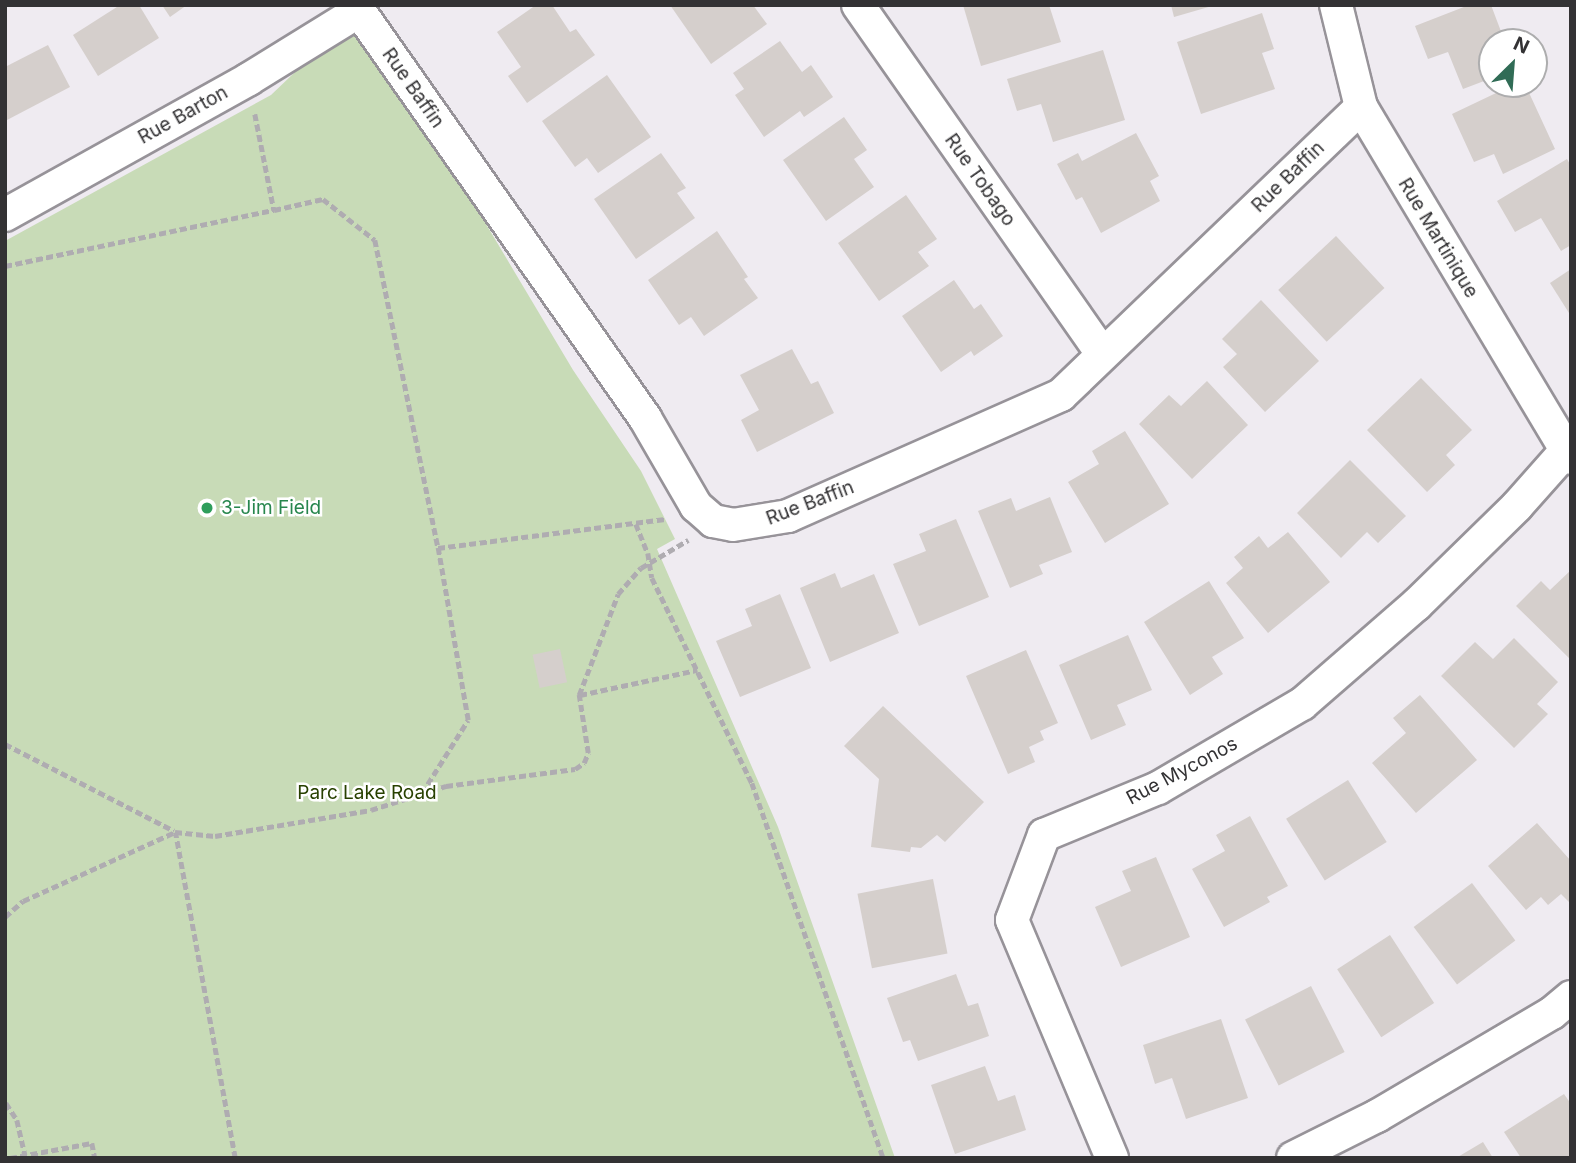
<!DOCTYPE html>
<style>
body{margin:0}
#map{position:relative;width:1576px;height:1163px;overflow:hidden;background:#efebf1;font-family:Inter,sans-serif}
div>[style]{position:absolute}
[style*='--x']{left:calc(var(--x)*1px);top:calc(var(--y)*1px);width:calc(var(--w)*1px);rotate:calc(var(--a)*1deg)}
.green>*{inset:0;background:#c8dbb7}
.building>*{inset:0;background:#d5cfcc;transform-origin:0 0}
.path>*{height:4.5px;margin-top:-2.25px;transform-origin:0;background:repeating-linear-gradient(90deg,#afacb1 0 7px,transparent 0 10.5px)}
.roads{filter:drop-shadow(2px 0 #979399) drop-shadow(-2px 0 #979399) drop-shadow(0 2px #979399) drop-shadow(0 -2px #979399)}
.minor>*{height:32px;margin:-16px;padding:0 16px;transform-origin:16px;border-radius:16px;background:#fff}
.dots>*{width:19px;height:19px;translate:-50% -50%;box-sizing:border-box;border:4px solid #fff;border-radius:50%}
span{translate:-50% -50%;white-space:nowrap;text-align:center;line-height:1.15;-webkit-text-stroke:5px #fff;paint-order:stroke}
.street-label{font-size:19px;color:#333234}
.leisure-label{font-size:19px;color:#27864d}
.left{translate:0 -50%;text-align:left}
.park-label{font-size:19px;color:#284100}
.frame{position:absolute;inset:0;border:7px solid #333234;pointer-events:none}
.north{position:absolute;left:1478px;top:28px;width:70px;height:70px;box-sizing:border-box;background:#fff;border:2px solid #adadae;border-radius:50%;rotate:25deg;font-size:19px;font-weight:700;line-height:28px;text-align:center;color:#333234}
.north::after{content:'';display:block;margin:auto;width:24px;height:32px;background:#316c56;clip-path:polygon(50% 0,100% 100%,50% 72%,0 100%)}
</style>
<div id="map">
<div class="green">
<div style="clip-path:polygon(359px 11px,573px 370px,641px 471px,675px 539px,657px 549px,778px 827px,895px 1158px,5px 1158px,5px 241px,271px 95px)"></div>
</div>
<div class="building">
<div style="clip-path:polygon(120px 5px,139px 5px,159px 38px,98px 76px,73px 35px)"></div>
<div style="clip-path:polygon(162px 5px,187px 5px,170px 17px)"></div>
<div style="clip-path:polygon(536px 5px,552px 5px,570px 32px,576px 29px,595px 55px,527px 103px,508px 76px,521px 67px,497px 32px)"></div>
<div style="clip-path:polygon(670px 5px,753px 5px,767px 24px,711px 64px)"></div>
<div style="clip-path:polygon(963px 5px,1049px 5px,1061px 42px,981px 66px)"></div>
<div style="clip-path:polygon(1171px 5px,1212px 5px,1212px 6px,1174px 17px)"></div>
<div style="clip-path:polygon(1469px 5px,1491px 5px,1505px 42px,1492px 42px,1492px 78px,1463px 89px,1448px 52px,1428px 59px,1415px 26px)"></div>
<div style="clip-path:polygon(1262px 13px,1274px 49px,1262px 53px,1275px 89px,1201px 114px,1177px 42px)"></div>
<div style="clip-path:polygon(780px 41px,802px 72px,811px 65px,833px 97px,804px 117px,800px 111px,764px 137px,735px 95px,744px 89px,733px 73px)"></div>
<div style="clip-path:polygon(48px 45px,70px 87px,7px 120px,5px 67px)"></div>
<div style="clip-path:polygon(1103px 50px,1125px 120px,1053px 142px,1041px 104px,1017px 111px,1007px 79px)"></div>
<div style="clip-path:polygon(607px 75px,651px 137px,598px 173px,587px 158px,575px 167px,542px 121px)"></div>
<div style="clip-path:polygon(1515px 84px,1525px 84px,1555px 149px,1503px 174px,1494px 154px,1474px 162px,1452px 114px)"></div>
<div style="clip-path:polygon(844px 117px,867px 150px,854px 159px,874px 187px,826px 221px,783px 160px)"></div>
<div style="clip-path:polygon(1136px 133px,1159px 176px,1150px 181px,1160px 201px,1101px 233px,1082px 197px,1076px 200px,1057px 164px,1078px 153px,1082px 161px)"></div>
<div style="clip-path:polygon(661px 153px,686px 188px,677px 193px,695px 218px,636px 259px,594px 199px)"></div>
<div style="clip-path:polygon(1567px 159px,1571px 166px,1571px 245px,1561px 251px,1541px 218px,1515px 232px,1497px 201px)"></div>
<div style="clip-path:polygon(906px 195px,937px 239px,918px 252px,929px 266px,879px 301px,838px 243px)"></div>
<div style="clip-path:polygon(717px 231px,748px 277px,744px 279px,758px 298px,704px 336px,691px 317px,679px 325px,648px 280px)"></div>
<div style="left:1336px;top:236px;width:71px;height:79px;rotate:47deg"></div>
<div style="clip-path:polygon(1571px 269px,1571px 312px,1569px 313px,1550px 283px)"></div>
<div style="clip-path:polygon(954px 280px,974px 309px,981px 304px,1003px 336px,974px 356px,971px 351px,941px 372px,902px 316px)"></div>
<div style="clip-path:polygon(1261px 300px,1319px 361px,1265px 412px,1223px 367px,1237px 354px,1222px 339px)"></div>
<div style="clip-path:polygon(792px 349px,811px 384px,818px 381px,834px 413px,757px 452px,741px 420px,759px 410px,740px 375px)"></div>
<div style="clip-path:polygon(1421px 378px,1472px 430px,1446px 455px,1455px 465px,1427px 492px,1367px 430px)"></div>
<div style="clip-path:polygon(1207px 381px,1248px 425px,1192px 479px,1139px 424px,1169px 395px,1181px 406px)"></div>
<div style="clip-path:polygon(1125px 431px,1169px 504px,1105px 543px,1068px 482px,1099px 464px,1092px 451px)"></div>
<div style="clip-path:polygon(1350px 460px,1406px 516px,1378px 543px,1367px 532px,1341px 558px,1297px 513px)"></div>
<div style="clip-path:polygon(1050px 497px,1072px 552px,1039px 565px,1043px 574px,1010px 588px,978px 511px,1011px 498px,1016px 511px)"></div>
<div style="clip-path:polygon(956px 519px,989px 597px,919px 626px,893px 564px,926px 551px,919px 534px)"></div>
<div style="clip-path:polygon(1288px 532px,1330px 582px,1268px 633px,1226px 583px,1243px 568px,1234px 557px,1259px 536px,1268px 548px)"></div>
<div style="clip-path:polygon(1571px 570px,1571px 660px,1516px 606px,1541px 581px,1550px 590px)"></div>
<div style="clip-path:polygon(835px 573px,841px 588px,874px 574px,899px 633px,830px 662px,800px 588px)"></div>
<div style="clip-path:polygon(1209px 581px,1244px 638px,1212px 657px,1223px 674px,1190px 695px,1144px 622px)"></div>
<div style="clip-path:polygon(780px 594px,811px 668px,740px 697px,716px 641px,752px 626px,745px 609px)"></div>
<div style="clip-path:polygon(1128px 635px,1152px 690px,1117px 705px,1126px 725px,1091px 740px,1059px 665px)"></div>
<div style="clip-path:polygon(1514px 638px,1558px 682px,1537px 704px,1548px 714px,1514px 748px,1441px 676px,1475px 642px,1493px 659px)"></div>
<div style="left:560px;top:649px;width:34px;height:28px;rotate:78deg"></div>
<div style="clip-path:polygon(1026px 650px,1058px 723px,1040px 731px,1044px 740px,1029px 747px,1035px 762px,1008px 774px,966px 676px)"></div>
<div style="clip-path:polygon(1420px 695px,1477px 760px,1416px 813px,1372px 763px,1406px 733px,1393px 718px)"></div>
<div style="clip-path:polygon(883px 706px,984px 802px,945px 842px,937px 835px,921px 848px,911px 847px,910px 852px,871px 847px,879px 779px,844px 746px)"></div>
<div style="left:1348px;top:780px;width:73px;height:73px;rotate:58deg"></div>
<div style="clip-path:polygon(1250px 816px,1288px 886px,1267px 897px,1270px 902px,1224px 927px,1192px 869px,1225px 851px,1216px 835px)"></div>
<div style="clip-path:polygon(1537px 823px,1571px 861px,1571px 904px,1561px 894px,1548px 905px,1541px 897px,1526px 910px,1488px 866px)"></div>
<div style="clip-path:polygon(1156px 857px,1190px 937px,1121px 967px,1095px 907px,1131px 891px,1122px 871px)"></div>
<div style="left:933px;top:879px;width:76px;height:77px;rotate:79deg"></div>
<div style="left:1472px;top:883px;width:72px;height:73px;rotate:53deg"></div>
<div style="left:1390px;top:935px;width:81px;height:63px;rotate:57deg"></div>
<div style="clip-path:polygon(956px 974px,968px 1006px,978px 1003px,989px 1036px,918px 1061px,910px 1040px,903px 1042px,887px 998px)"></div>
<div style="left:1311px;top:986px;width:74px;height:74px;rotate:63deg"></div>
<div style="clip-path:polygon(1221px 1019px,1248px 1098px,1186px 1119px,1172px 1078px,1155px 1084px,1143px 1045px)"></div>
<div style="clip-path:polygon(985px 1066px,998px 1101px,1015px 1095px,1026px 1130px,955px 1154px,931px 1085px)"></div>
<div style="clip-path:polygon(1564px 1094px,1571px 1104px,1571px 1158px,1521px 1158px,1504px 1132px)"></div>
<div style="clip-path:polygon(1483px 1142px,1493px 1158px,1456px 1158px)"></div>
</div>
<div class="path">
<div style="--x:255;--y:114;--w:98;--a:78.8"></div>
<div style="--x:274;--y:210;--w:50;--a:-12.7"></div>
<div style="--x:323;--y:199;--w:66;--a:38.3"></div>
<div style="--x:375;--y:240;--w:314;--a:78.4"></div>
<div style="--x:438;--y:548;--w:229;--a:-7.3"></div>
<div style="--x:5;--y:266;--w:275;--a:-11.8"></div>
<div style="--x:636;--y:524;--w:31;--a:68"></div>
<div style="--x:648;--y:553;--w:25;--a:81"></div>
<div style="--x:652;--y:578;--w:228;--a:64"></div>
<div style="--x:752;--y:783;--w:397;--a:70.7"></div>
<div style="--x:580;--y:695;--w:120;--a:-12.1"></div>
<div style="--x:5;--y:744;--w:190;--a:27.2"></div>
<div style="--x:422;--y:793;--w:86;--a:-57.8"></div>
<div style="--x:468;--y:720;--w:175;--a:-99.9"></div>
<div style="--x:5;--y:917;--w:24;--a:-42"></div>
<div style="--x:23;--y:901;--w:167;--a:-24.4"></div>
<div style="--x:6;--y:1103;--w:20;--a:57"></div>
<div style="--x:17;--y:1120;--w:36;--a:77"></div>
<div style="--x:10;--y:1158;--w:83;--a:-10.4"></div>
<div style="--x:92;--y:1143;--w:15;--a:79"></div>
<div style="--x:235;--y:1158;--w:331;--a:-100.4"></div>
<div style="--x:175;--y:832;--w:40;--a:5.7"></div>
<div style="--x:215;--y:836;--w:158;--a:-9.5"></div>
<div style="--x:371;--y:810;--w:79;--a:-17.7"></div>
<div style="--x:446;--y:786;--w:130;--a:-7.5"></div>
<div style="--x:575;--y:769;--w:11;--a:-34"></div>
<div style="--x:584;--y:763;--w:11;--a:-68"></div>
<div style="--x:588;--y:753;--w:59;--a:-98.8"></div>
<div style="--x:579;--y:695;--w:108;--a:-68.9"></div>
<div style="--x:618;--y:594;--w:35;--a:-49"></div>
<div style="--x:641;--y:568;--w:55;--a:-30.8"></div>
</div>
<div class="roads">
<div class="minor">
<div style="--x:355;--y:5;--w:505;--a:54.92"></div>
<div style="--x:645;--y:418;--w:102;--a:59.9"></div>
<div style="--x:696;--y:506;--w:23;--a:41"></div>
<div style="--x:713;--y:521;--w:20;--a:11"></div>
<div style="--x:733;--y:525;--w:56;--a:-9.3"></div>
<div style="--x:788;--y:516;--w:299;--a:-23.9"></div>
<div style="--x:1061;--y:395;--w:416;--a:-43.8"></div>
<div style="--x:858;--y:5;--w:426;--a:55"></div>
<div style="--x:1336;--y:5;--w:105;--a:76.2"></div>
<div style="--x:1361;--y:107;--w:409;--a:59.1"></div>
<div style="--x:5;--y:215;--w:279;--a:-29.1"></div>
<div style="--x:249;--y:79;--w:129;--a:-31.7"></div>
<div style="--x:1112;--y:1158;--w:258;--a:-112.8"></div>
<div style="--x:1012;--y:920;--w:91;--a:-69.4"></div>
<div style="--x:1044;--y:835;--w:123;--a:-22.4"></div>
<div style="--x:1158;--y:788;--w:167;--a:-30.3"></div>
<div style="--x:1302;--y:704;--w:151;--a:-41"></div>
<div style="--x:1416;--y:605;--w:141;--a:-44.4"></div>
<div style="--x:1517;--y:506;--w:72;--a:-48.4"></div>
<div style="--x:1293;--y:1158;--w:94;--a:-26.6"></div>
<div style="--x:1377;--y:1116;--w:203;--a:-30.5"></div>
<div style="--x:1552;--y:1013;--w:25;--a:-40"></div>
</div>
</div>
<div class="dots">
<div style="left:207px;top:508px;background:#2e9e5b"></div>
</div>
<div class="street-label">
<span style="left:413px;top:88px;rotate:55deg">Rue Baffin</span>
<span style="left:183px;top:115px;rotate:-29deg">Rue Barton</span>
<span style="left:1288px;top:177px;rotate:-44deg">Rue Baffin</span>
<span style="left:980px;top:180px;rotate:55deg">Rue Tobago</span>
<span style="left:1438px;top:238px;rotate:59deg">Rue Martinique</span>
<span style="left:810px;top:503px;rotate:-21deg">Rue Baffin</span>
<span style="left:1182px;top:771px;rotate:-28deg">Rue Myconos</span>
</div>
<div class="leisure-label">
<span class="left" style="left:221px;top:508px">3-Jim Field</span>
</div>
<div class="park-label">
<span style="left:367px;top:793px">Parc Lake Road</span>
</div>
<div class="frame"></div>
<div class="north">N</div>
</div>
